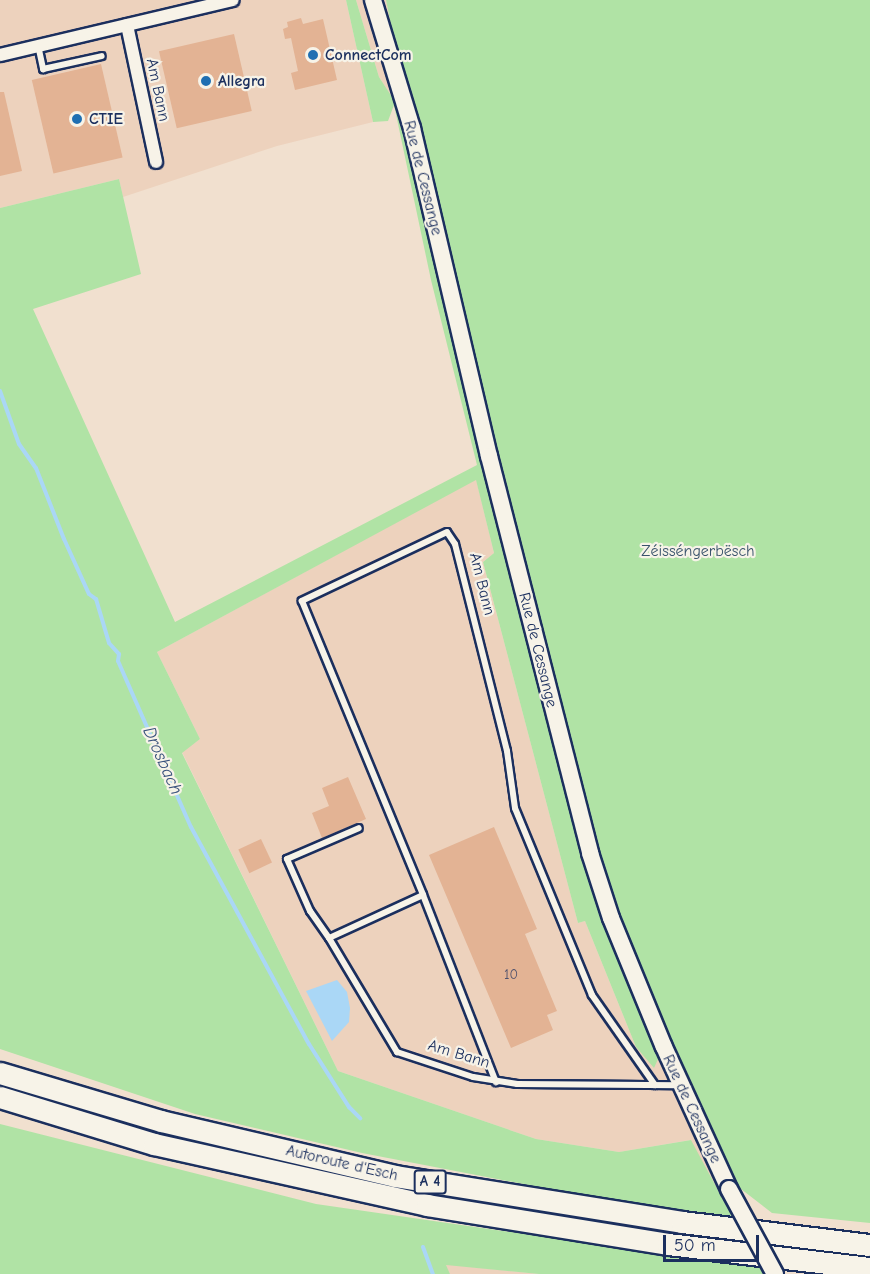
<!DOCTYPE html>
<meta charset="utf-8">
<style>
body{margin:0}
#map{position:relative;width:870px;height:1274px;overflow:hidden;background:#f1e0cf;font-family:"Comic Neue",sans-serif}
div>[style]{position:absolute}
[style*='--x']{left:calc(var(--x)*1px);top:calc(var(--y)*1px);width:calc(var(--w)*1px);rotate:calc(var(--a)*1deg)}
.built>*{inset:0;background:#edd2bd}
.green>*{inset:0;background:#b0e3a5}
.water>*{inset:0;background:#aad7f6}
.stream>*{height:4px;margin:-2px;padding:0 2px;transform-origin:2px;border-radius:2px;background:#aad7f6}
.building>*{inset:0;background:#e3b394;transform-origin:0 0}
.roads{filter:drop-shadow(2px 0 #1b2f5e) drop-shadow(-2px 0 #1b2f5e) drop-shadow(0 2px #1b2f5e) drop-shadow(0 -2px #1b2f5e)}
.lane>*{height:6px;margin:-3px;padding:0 3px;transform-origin:3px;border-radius:3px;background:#f7f3e8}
.street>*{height:12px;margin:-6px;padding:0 6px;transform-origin:6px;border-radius:6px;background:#f7f3e8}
.secondary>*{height:16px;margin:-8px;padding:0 8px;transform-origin:8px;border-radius:8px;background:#f7f3e8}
.highway>*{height:21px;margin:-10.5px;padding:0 10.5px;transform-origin:10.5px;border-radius:10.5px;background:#f7f3e8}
.bridges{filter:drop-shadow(2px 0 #1b2f5e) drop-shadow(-2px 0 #1b2f5e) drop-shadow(0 2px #1b2f5e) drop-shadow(0 -2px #1b2f5e)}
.secondary-bridge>*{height:16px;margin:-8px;padding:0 8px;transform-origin:8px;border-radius:8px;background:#f7f3e8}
.dots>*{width:16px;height:16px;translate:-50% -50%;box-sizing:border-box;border:3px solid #f7f3e8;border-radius:50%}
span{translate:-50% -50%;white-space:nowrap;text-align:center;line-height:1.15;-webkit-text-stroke:4.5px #f7f3e8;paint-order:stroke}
.number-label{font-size:14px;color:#4d506c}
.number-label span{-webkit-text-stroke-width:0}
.shield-label span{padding:2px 4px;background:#f7f3e8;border:2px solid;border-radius:4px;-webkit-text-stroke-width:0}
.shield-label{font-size:15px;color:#1b2f5e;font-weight:700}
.poi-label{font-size:16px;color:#1b2f5e;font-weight:700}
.left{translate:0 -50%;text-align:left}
.street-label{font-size:16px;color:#1b2f5e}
.park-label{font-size:16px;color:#39536c}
.water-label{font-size:18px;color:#38517c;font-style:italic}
.scale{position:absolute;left:663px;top:1235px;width:96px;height:27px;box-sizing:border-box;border:3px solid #1b2f5e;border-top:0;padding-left:8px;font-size:18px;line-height:21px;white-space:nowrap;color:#1b2f5e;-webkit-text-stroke:4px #f7f3e8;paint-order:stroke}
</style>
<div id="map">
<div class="built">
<div style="clip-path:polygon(0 0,346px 0,373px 122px,277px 146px,123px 197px,119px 179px,0 208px)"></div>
<div style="clip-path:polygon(356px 0,386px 0,412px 128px,379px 77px)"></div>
<div style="clip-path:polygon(476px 479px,494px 553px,483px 562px,578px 923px,585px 921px,636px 1047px,664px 1047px,729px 1189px,717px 1188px,690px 1140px,619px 1152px,536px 1139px,338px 1071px,182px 752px,200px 739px,157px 652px)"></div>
<div style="clip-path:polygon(445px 1264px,539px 1274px,450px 1274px)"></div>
</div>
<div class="green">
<div style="clip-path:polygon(346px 0,356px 0,379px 77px,411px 126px,386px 0,870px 0,870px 1223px,772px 1213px,741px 1189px,729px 1189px,663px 1048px,654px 1068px,636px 1047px,585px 921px,578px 923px,483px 562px,494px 553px,476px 480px,157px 652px,200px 739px,182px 753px,338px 1071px,536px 1139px,619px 1152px,691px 1140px,733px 1218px,581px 1195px,362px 1153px,195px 1114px,0 1049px,0 208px,119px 179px,141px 274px,33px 309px,175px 622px,477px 465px,431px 280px,394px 105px,388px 121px,373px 122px)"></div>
<div style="clip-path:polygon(0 1124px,316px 1204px,761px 1268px,764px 1274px,539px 1274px,446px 1265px,450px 1274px,0 1274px)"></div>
</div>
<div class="water">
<div style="clip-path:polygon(337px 980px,347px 992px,350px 1008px,349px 1022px,332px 1041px,306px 991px)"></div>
</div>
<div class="stream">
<div style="--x:0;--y:391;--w:56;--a:70.3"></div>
<div style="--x:19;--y:444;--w:29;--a:55"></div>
<div style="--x:36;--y:468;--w:76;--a:68.5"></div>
<div style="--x:64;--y:539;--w:60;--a:65.6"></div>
<div style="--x:89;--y:594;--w:9;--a:36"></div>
<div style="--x:96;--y:599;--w:46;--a:73.5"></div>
<div style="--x:109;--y:643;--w:15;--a:48"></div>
<div style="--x:119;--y:654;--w:7;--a:98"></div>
<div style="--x:118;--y:661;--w:181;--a:66.3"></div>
<div style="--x:191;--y:827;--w:247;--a:61.5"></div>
<div style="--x:309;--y:1044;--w:75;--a:57.6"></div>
<div style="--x:349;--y:1107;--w:16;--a:45"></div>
<div style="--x:423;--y:1247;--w:29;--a:70"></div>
</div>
<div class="building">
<div style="clip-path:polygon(301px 18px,303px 24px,323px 19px,337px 80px,295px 90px,291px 73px,298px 71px,291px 38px,285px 39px,283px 29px,288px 27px,287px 22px)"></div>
<div style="left:234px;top:34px;width:79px;height:77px;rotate:77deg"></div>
<div style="left:101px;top:64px;width:96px;height:71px;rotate:77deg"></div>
<div style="clip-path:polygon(0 92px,4px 92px,22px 171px,0 176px)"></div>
<div style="clip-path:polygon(348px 777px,366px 819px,322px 838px,312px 813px,329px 806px,322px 788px)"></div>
<div style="clip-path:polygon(494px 827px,537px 929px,525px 934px,557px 1011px,547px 1015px,553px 1030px,511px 1048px,429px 855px)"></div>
<div style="left:261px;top:839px;width:26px;height:25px;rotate:65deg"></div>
</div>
<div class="roads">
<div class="lane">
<div style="--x:38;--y:45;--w:25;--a:78"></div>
<div style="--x:43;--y:69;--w:60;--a:-12.4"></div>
<div style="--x:423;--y:895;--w:201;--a:68.7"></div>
<div style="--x:329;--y:938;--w:33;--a:-125"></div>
<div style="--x:310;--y:911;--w:57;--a:-113.9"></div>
<div style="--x:287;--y:859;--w:78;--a:-23.3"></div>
<div style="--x:655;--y:1085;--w:110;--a:-125"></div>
<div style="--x:592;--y:995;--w:202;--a:-112.4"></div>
<div style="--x:515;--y:808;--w:58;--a:-98"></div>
<div style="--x:507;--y:751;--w:213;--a:-104.1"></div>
<div style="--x:455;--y:544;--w:14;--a:-124"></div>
<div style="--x:447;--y:532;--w:161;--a:154.6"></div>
<div style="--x:302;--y:601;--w:318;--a:67.6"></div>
<div style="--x:423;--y:895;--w:103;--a:155.4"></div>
<div style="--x:329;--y:938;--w:133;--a:59.2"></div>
<div style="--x:397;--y:1052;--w:80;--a:18.2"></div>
<div style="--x:473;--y:1077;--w:45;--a:9"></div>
<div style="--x:517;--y:1084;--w:163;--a:0.4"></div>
</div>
<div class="street">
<div style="--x:127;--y:25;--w:140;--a:78"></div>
<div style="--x:0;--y:55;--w:239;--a:-13.3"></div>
</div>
<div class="secondary">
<div style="--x:373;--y:0;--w:134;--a:73.1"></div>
<div style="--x:412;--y:128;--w:337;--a:76.8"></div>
<div style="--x:489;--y:456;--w:410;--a:75.7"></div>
<div style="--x:590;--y:853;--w:68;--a:72.1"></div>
<div style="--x:611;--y:918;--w:139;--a:67.7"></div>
<div style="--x:664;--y:1047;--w:156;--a:65.4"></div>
</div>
<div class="highway">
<div style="--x:0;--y:1073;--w:168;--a:16.6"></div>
<div style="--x:161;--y:1121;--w:240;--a:13.2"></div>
<div style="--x:395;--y:1176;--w:291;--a:9.1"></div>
<div style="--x:682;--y:1222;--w:189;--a:7"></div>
<div style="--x:0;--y:1097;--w:161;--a:17"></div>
<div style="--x:154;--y:1144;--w:280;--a:12.6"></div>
<div style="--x:427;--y:1205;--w:244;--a:9.2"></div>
<div style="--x:668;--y:1244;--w:203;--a:6.8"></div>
</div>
</div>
<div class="bridges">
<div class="secondary-bridge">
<div style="--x:729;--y:1189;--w:97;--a:61.6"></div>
</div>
</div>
<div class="dots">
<div style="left:313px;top:55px;background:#1f6fb2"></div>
<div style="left:206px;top:81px;background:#1f6fb2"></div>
<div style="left:77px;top:119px;background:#1f6fb2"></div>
</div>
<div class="number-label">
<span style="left:511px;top:975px">10</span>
</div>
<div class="shield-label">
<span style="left:430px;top:1182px">A 4</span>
</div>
<div class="poi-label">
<span class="left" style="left:325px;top:55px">ConnectCom</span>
<span class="left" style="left:218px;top:81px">Allegra</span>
<span class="left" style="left:89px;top:119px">CTIE</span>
</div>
<div class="street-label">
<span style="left:158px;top:90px;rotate:78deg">Am Bann</span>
<span style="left:423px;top:178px;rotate:76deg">Rue de Cessange</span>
<span style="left:482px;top:584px;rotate:76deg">Am Bann</span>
<span style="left:538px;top:650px;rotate:76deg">Rue de Cessange</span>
<span style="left:459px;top:1054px;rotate:17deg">Am Bann</span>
<span style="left:692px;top:1109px;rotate:65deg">Rue de Cessange</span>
<span style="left:342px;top:1163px;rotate:13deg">Autoroute d'Esch</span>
</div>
<div class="park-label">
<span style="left:698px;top:551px">Zéisséngerbësch</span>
</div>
<div class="water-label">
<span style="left:162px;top:761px;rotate:66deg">Drosbach</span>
</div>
<div class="scale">50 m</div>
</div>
